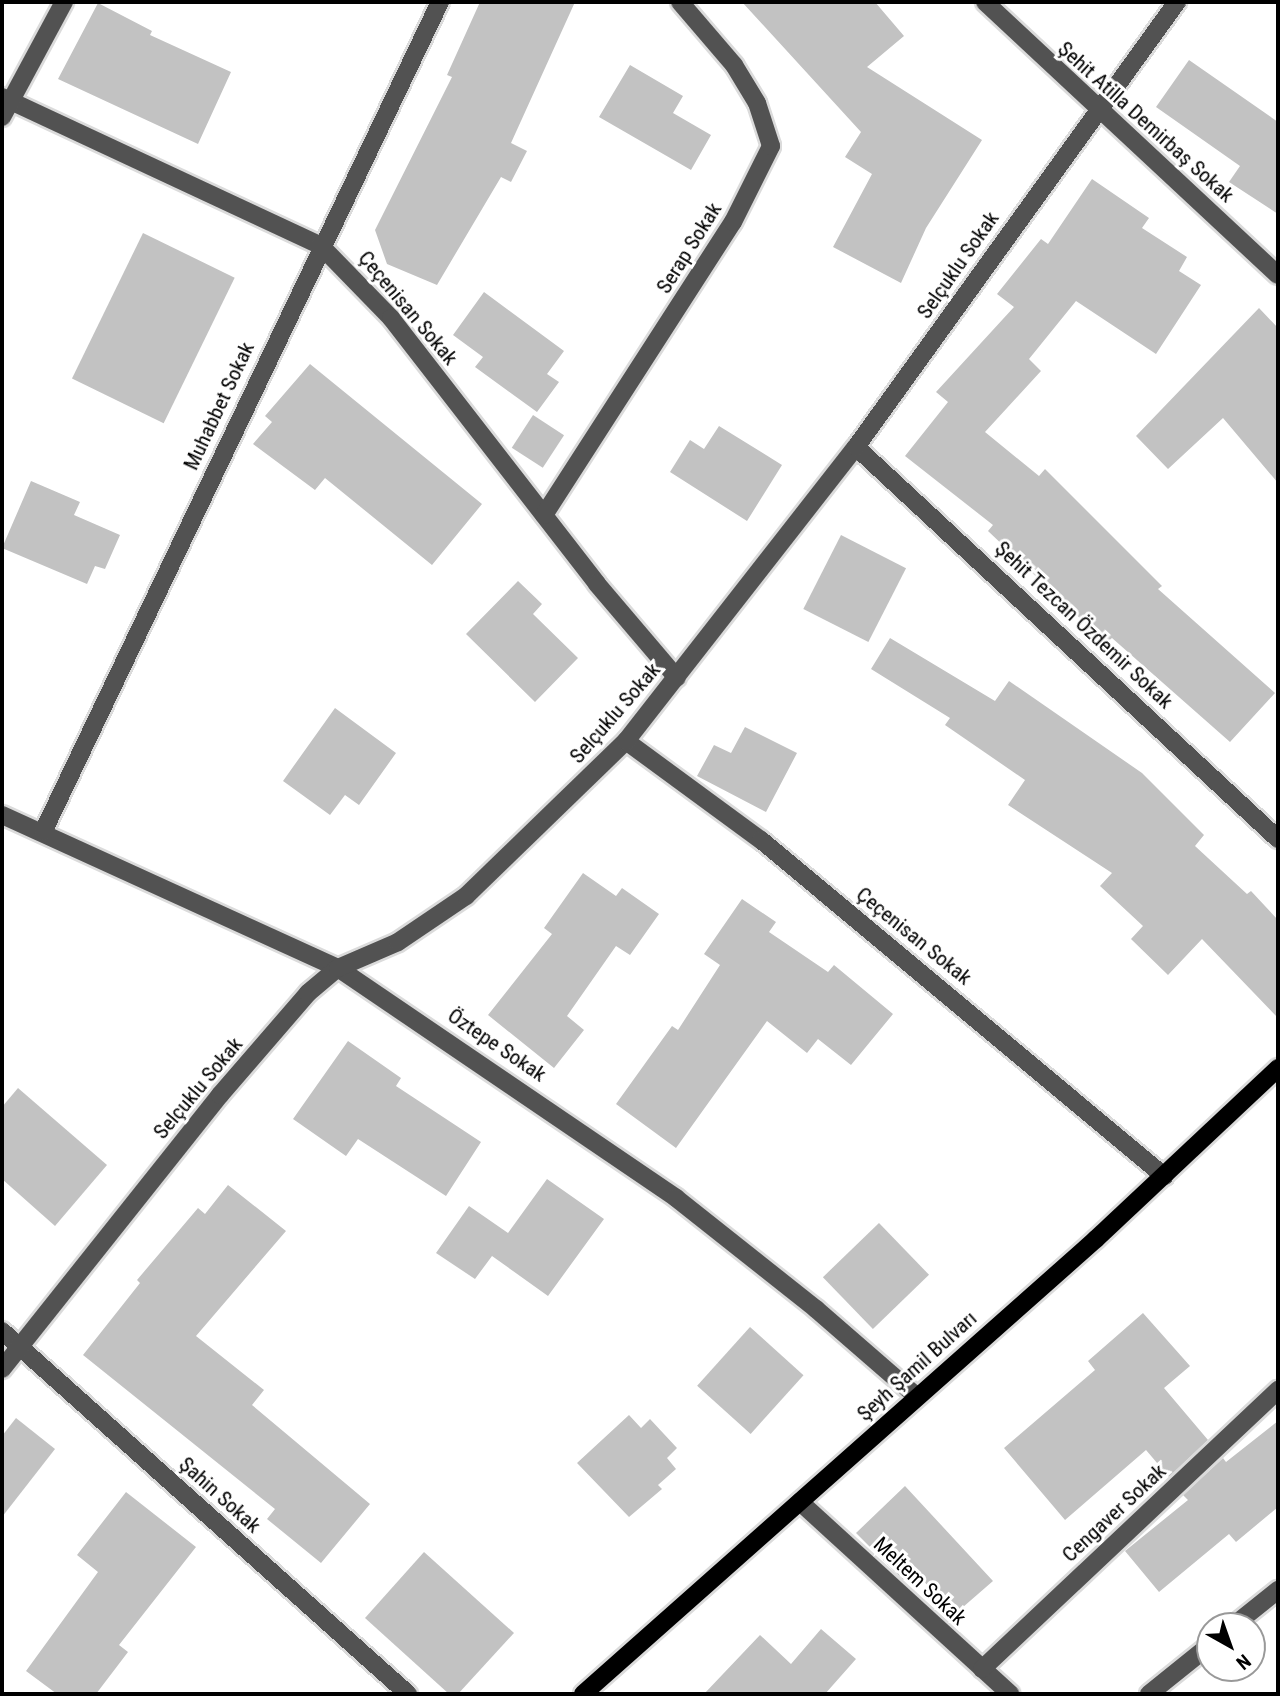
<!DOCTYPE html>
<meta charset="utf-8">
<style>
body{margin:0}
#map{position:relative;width:1280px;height:1696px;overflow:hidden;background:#fff;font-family:"Roboto Condensed",sans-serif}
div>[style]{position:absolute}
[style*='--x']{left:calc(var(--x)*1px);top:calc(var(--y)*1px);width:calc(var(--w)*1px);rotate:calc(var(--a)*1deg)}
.building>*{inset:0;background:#c2c2c2;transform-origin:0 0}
.roads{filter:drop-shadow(2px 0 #dbdbdb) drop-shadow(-2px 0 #dbdbdb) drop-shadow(0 2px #dbdbdb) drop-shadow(0 -2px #dbdbdb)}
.minor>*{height:18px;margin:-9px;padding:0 9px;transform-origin:9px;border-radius:9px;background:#525252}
.major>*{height:18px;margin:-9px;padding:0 9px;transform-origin:9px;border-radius:9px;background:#000}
span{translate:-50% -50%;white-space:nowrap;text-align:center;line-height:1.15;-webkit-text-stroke:6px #fff;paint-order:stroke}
.street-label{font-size:21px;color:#000}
.frame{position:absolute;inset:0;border:4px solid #000;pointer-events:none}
.north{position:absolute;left:1196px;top:1612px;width:70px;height:70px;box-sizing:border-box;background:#fff;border:2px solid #999;border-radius:50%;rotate:140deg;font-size:19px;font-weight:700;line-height:28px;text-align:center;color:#000}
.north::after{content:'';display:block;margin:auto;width:24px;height:32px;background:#000;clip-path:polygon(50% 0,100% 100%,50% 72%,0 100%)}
</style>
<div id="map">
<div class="building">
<div style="clip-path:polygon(480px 2px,575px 2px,511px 143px,527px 151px,511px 182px,501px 177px,437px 285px,387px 264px,375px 230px,452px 77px,447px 75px)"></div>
<div style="clip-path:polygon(742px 2px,875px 2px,904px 36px,867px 67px,982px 140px,926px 228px,901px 283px,833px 247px,872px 174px,845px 157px,861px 132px)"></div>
<div style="clip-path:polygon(98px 3px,152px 31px,150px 35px,231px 72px,198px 144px,58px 79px)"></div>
<div style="clip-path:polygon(1189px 60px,1278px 122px,1278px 214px,1229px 182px,1240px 166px,1156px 107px)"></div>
<div style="clip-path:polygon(630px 65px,683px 96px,673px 113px,711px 135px,691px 170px,599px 117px)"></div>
<div style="clip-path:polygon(1092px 179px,1149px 218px,1142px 228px,1187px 257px,1179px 271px,1201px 285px,1156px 354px,1076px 301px,1029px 359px,1041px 371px,985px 432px,1039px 476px,1045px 469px,1162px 586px,1158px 589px,1275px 693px,1230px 742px,1112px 638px,1106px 643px,988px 531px,993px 525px,905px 456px,948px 402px,936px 392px,1014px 307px,997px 294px,1041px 239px,1048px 244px)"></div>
<div style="left:143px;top:233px;width:102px;height:162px;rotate:26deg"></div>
<div style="clip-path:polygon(484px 292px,564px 351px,547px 374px,559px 382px,537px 412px,475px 367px,483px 357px,453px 335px)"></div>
<div style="clip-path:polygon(1259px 308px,1278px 328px,1278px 483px,1223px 418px,1168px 469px,1136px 436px)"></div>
<div style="clip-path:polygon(310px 364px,482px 504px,432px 565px,325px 478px,315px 490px,253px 444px,272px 422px,265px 416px)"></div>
<div style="left:533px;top:415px;width:37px;height:39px;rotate:33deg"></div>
<div style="clip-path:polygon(719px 426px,782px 465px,747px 521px,670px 472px,690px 440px,704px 449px)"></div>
<div style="clip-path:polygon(31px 481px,80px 502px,74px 515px,120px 535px,105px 569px,95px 566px,87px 584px,2px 548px)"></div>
<div style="left:841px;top:535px;width:73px;height:83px;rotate:27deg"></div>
<div style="clip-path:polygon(518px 581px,542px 604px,533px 614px,578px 658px,535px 702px,466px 634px)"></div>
<div style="clip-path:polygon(890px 638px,995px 701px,1009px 681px,1142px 773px,1204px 835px,1195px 846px,1247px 894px,1251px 891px,1278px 920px,1278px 1018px,1202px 939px,1168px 975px,1131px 939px,1143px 926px,1100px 886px,1112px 873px,1008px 805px,1025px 780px,945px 725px,950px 718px,871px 669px)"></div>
<div style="clip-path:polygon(335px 708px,396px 753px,359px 805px,345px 795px,330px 815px,283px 781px)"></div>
<div style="clip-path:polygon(745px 727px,797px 753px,766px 812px,697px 776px,714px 745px,731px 753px)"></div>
<div style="clip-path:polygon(583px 873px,616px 896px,622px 888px,659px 914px,630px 955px,616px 946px,567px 1016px,584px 1030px,554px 1068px,488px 1015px,552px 934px,544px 928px)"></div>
<div style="clip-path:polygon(742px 899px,776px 922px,769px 932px,828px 972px,834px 965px,893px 1014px,851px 1065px,818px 1039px,807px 1053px,767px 1021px,676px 1148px,616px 1104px,672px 1026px,678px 1030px,720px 965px,704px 954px)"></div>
<div style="clip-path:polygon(348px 1041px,401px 1078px,396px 1086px,481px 1142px,446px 1196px,358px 1139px,346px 1156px,293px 1119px)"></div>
<div style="clip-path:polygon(18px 1088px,107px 1165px,55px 1226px,2px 1179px,2px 1107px)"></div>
<div style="clip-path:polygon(547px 1179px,604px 1219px,548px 1296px,492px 1256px,475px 1279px,436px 1253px,469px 1206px,508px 1233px)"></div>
<div style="clip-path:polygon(228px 1185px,286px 1231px,196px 1336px,264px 1390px,252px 1405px,370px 1504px,321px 1563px,267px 1519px,275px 1509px,83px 1355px,140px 1283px,137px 1280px,198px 1208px,205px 1214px)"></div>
<div style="left:879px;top:1223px;width:72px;height:78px;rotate:46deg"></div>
<div style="clip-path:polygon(1143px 1313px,1190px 1366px,1164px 1388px,1208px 1440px,1169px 1477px,1146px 1450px,1065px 1520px,1004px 1448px,1095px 1370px,1088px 1361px)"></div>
<div style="left:750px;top:1327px;width:72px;height:79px;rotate:42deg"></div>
<div style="clip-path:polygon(629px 1415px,641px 1428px,650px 1419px,677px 1448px,667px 1458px,676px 1469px,658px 1485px,662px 1489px,629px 1517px,577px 1463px)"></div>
<div style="clip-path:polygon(16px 1418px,55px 1449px,2px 1517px,2px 1436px)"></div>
<div style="clip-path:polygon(1278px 1421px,1278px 1507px,1236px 1542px,1229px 1534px,1159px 1592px,1125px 1551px,1188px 1500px,1183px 1495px,1223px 1458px,1226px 1462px)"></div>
<div style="clip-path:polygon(905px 1486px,993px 1581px,955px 1614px,913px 1570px,903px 1580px,856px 1533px)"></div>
<div style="clip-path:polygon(126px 1492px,196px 1547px,119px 1645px,128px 1652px,96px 1694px,57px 1694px,26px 1671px,98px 1572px,77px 1555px)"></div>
<div style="clip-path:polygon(424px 1552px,514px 1633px,458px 1694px,449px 1694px,365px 1618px)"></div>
<div style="clip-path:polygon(821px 1629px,856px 1659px,825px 1694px,704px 1694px,760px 1635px,791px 1664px)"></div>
</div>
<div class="roads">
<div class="minor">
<div style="--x:985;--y:2;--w:400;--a:43"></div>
<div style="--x:2;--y:97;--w:351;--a:25"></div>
<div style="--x:320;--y:245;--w:102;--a:45.8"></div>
<div style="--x:391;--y:318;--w:336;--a:52.2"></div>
<div style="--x:597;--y:584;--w:123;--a:49.6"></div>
<div style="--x:2;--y:117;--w:131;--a:-61.7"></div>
<div style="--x:856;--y:447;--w:576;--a:42.89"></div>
<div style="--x:544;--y:515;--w:349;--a:-57.2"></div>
<div style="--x:733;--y:222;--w:85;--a:-63.4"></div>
<div style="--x:771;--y:146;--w:45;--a:-108"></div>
<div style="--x:757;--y:103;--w:44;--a:-121.2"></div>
<div style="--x:734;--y:65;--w:83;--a:-130.6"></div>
<div style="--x:626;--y:741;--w:167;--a:36.3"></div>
<div style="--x:761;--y:840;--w:525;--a:39.82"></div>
<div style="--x:2;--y:815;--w:369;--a:24.5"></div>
<div style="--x:338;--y:968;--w:409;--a:34.2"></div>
<div style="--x:676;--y:1198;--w:179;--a:38.4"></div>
<div style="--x:816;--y:1309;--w:133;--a:41"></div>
<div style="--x:43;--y:832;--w:920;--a:-64.44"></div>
<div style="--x:2;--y:1331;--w:545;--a:41.8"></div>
<div style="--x:2;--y:1369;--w:350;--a:-51.5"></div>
<div style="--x:220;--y:1095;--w:135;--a:-49.2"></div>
<div style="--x:308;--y:993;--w:39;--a:-40"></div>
<div style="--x:338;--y:968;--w:65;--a:-23.4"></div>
<div style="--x:398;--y:942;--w:82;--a:-34.1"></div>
<div style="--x:466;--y:896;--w:223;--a:-44.1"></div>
<div style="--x:626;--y:741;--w:373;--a:-52"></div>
<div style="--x:856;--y:447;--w:549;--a:-54.2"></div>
<div style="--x:800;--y:1502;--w:285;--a:42.4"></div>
<div style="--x:1233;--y:1626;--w:58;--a:-38.7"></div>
<div style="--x:982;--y:1669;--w:407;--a:-43.3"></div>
<div style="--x:1149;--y:1694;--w:78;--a:-38.8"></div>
</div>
<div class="major">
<div style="--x:583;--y:1694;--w:686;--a:-41.57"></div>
<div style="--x:1096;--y:1239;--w:250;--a:-43.2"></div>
</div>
</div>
<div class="street-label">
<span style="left:1146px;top:122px;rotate:42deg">Şehit Atilla Demirbaş Sokak</span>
<span style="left:689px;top:248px;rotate:-58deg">Serap Sokak</span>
<span style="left:958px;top:265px;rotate:-55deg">Selçuklu Sokak</span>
<span style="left:408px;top:308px;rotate:50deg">Çeçenisan Sokak</span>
<span style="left:219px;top:406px;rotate:-65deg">Muhabbet Sokak</span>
<span style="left:1084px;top:625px;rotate:43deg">Şehit Tezcan Özdemir Sokak</span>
<span style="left:615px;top:713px;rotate:-49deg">Selçuklu Sokak</span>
<span style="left:914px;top:936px;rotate:39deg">Çeçenisan Sokak</span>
<span style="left:497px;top:1045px;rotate:34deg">Öztepe Sokak</span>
<span style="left:198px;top:1088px;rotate:-50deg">Selçuklu Sokak</span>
<span style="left:917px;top:1366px;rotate:-42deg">Şeyh Şamil Bulvarı</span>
<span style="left:220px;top:1495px;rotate:42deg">Şahin Sokak</span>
<span style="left:1114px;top:1513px;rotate:-43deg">Cengaver Sokak</span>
<span style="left:920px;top:1581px;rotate:43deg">Meltem Sokak</span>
</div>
<div class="frame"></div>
<div class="north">N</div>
</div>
